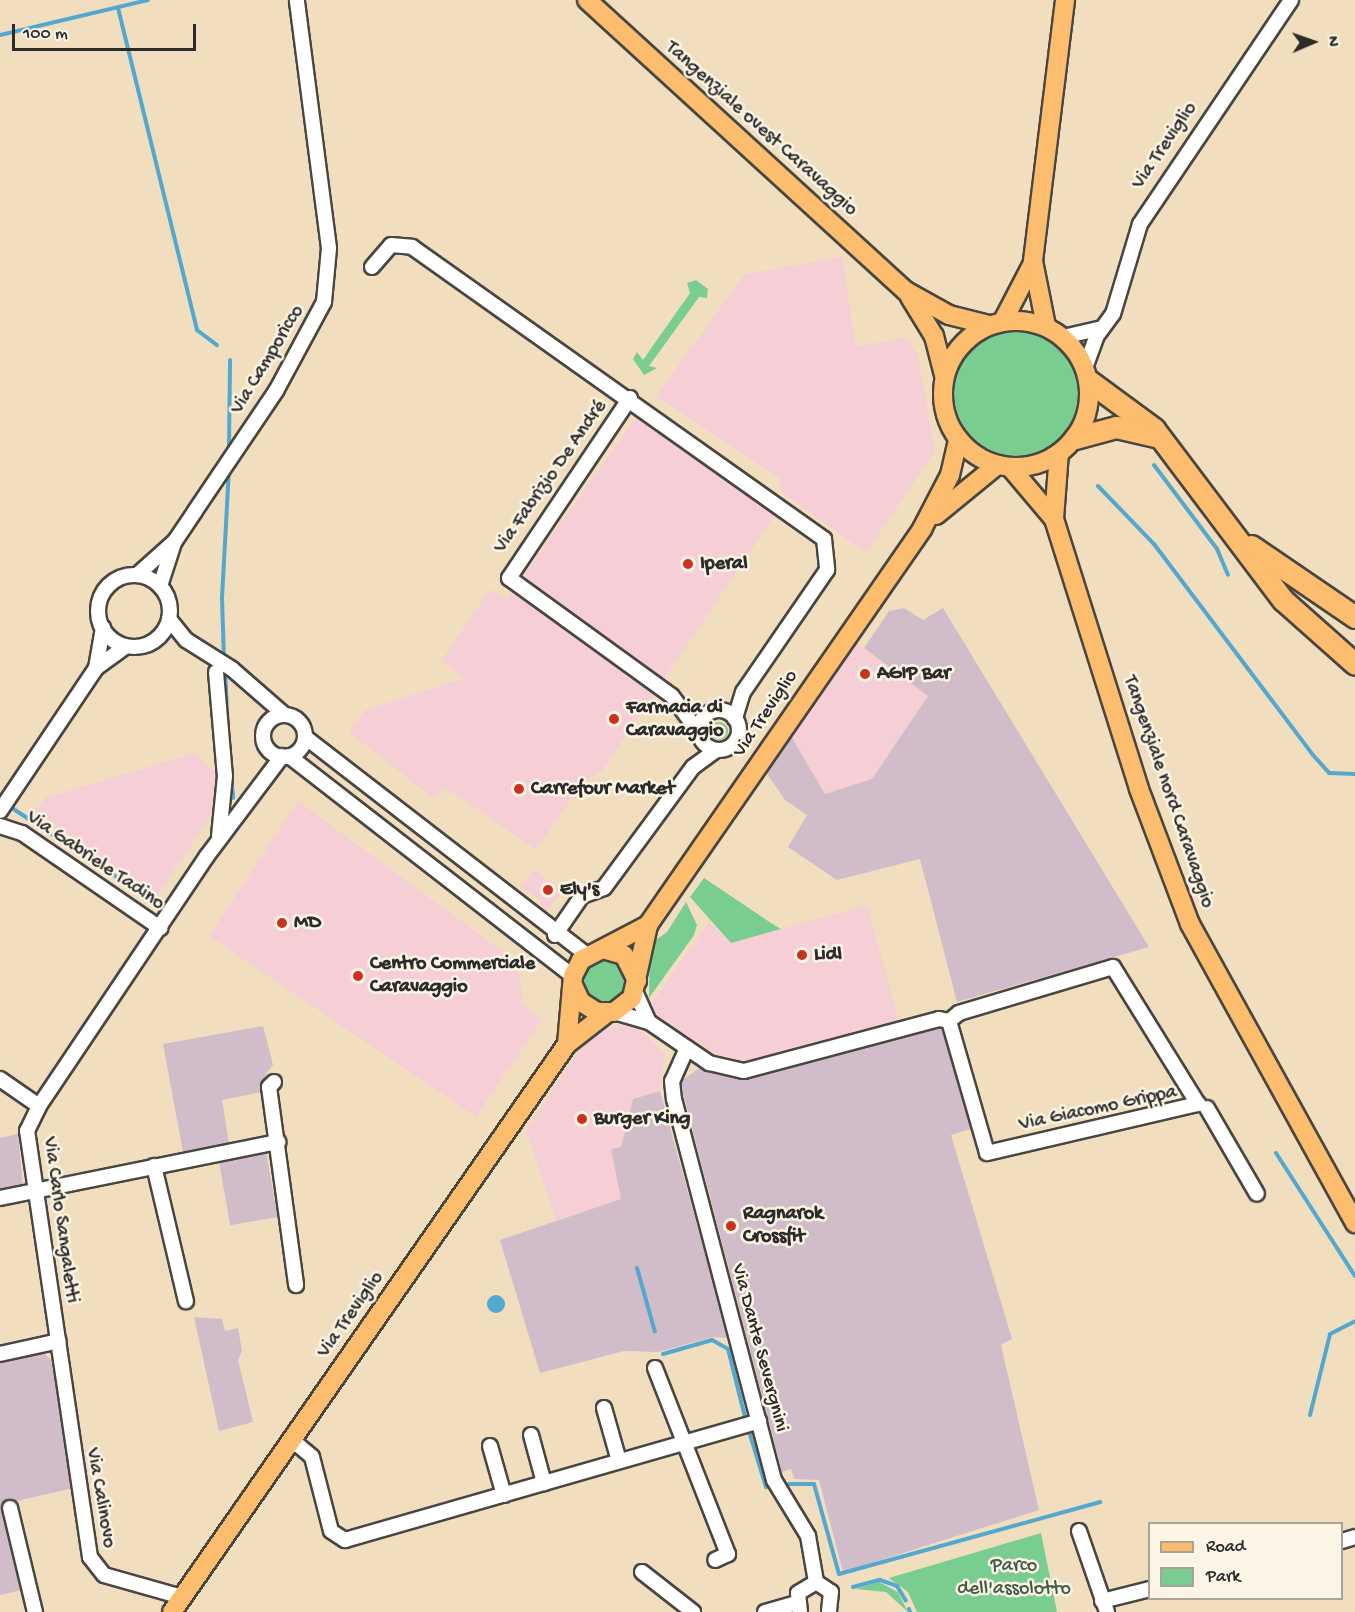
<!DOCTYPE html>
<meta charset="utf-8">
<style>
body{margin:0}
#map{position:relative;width:1355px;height:1612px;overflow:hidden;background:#f1debf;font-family:"Gochi Hand",sans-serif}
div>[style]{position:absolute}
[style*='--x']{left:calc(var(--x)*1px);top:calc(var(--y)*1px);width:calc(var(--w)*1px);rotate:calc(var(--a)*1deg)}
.built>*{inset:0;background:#f6cfd6}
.industrial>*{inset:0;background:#d1bdc9;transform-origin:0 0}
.green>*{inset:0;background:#7acd90}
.round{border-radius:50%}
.water>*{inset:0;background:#54a8cf}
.stream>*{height:4px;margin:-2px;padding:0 2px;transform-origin:2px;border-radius:2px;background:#54a8cf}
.roads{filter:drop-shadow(2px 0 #494641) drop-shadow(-2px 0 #494641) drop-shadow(0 2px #494641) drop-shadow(0 -2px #494641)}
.minor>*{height:14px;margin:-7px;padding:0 7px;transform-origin:7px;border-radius:7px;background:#fff}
.minor>.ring{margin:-7px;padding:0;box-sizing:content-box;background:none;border:14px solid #fff;border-radius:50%}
.major>*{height:18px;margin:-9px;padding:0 9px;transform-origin:9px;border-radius:9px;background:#fcbd6f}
.major>.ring{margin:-9px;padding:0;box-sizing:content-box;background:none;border:18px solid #fcbd6f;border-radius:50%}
.highway>*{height:21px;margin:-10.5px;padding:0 10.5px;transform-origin:10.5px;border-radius:10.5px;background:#fcbd6f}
.dots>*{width:16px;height:16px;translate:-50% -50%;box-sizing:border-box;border:3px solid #fcf5e5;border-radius:50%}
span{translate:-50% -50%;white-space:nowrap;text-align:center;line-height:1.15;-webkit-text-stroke:5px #fcf5e5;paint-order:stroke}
.street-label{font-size:20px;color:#2b2b2b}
.poi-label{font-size:20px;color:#2b2b2b;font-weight:700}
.left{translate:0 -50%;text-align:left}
.park-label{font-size:20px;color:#435c49}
.legend{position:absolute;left:1148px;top:1522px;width:195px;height:78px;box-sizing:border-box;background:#fcf5e5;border:2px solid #a8a49b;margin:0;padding:8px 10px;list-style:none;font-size:18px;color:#2b2b2b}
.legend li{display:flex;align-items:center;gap:12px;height:30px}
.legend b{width:30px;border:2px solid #a8a49b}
.north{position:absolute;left:1283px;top:12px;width:60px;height:60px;-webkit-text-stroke:4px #fcf5e5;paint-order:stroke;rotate:88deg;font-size:16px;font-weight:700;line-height:24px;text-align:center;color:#2b2b2b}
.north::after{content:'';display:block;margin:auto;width:21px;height:27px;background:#2b2b2b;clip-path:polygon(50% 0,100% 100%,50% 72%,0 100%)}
.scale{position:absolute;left:12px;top:24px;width:184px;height:27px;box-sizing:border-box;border:3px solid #2b2b2b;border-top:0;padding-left:8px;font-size:18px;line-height:21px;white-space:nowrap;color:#2b2b2b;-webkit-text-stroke:4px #fcf5e5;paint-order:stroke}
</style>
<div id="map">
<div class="built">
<div style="clip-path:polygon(842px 257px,856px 347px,907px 337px,918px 357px,935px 451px,866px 553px,781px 492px,779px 478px,656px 396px,745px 274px)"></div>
<div style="clip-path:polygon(637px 416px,775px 515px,602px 771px,583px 782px,536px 850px,460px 797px,442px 788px,434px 799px,349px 732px,365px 710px,465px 678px,441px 661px,490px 589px,507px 599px)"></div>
<div style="clip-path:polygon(855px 642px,928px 696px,872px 780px,825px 794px,788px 731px)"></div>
<div style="clip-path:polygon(195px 753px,218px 776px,218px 805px,157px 896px,35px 811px,45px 798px)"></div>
<div style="clip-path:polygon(298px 801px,518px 963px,523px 1004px,542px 1019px,476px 1117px,209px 936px)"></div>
<div style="clip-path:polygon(534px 869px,562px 891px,546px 912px,538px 906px,542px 901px,520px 887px)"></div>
<div style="clip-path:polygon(867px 905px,899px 1020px,744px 1061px,714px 1053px,656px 1014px,651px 1004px,709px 922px,731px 943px)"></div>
<div style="clip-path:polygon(621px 1024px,638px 1028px,665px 1053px,660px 1091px,633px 1099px,621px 1147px,611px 1150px,621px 1199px,556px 1220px,526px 1131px,590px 1034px)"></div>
</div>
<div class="industrial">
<div style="clip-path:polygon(904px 608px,923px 620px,943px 608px,1149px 947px,957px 1002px,920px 859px,837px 880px,788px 847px,807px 815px,785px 800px,764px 769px,788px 731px,825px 794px,872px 779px,928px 696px,864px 648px,889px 611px)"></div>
<div style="clip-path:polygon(946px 1025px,974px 1128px,951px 1135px,1012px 1339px,1001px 1345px,1039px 1510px,843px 1572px,819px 1480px,794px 1479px,791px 1469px,782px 1472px,680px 1082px,699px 1068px,747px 1080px)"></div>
<div style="clip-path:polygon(263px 1026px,273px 1065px,265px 1075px,267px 1091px,222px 1100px,229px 1143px,183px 1152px,163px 1044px)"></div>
<div style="clip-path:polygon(660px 1091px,728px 1338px,713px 1337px,658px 1352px,624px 1351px,540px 1373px,500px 1240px,621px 1199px,611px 1149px,621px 1147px,633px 1099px)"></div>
<div style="clip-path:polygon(18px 1134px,23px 1185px,0 1189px,0 1138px)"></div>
<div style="left:266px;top:1152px;width:66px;height:48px;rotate:80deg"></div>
<div style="clip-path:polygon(194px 1317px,222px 1319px,225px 1331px,238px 1328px,242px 1351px,238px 1360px,253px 1422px,219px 1431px)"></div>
<div style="clip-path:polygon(43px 1353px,51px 1360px,74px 1488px,3px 1504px,26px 1589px,0 1595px,0 1362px)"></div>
</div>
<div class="green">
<div style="clip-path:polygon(696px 280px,708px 289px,707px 298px,699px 297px,649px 366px,657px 368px,644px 375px,633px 359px,637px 352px,643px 360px,690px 293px,687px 283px)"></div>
<div class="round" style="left:954px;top:328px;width:128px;height:128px"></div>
<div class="round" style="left:710px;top:722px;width:18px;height:18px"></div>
<div style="clip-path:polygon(704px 878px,771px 923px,781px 929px,731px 943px,690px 897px)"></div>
<div style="clip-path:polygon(686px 902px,697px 925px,694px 935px,649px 998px,650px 944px,667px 932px)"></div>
<div class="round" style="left:584px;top:961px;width:42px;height:42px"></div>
<div style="clip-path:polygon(1041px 1533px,1057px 1612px,917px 1612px,908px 1592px,889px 1578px)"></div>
<div style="clip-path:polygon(879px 1582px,898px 1592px,908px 1612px,886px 1592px,856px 1589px)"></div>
</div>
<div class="water">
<div class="round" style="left:487px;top:1295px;width:18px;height:18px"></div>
</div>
<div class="stream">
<div style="--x:118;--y:8;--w:332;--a:76.2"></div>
<div style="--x:197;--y:330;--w:25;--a:37"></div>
<div style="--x:0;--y:35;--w:152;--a:-13.3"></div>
<div style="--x:229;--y:447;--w:87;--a:-89.3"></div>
<div style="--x:1154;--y:465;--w:105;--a:53.1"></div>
<div style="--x:1217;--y:549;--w:28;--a:67"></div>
<div style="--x:1098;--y:486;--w:81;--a:46"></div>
<div style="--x:1154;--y:544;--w:264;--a:53"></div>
<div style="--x:1313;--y:755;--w:24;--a:48"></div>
<div style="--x:1329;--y:773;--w:26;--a:2"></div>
<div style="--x:224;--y:659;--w:61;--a:-91.9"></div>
<div style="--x:222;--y:598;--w:130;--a:-86.9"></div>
<div style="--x:225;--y:669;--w:64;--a:87.3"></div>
<div style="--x:231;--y:774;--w:24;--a:85"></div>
<div style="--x:12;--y:808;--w:162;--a:33.4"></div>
<div style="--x:1276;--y:1153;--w:146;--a:57.3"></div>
<div style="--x:637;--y:1268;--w:66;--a:74.3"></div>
<div style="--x:663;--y:1354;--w:51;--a:-15.9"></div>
<div style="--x:712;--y:1340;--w:18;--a:29"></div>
<div style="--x:728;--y:1349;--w:74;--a:76"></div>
<div style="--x:1310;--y:1415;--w:83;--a:-76.1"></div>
<div style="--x:1330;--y:1334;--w:28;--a:-27"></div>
<div style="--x:748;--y:1428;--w:62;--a:73"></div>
<div style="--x:789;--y:1484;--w:25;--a:0"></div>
<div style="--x:814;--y:1484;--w:93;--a:74.5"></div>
<div style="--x:839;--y:1574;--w:271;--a:-15.4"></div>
<div style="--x:853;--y:1587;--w:28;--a:-15"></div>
<div style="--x:880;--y:1580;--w:18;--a:19"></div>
<div style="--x:897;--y:1586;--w:17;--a:59"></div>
<div style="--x:909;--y:1609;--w:3;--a:72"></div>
</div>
<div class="roads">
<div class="minor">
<div style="--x:372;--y:267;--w:29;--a:-49"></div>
<div style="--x:391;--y:245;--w:21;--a:5"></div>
<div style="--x:412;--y:247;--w:505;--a:35.33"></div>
<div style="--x:824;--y:539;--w:31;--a:84"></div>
<div style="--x:827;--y:570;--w:148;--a:124.5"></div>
<div style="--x:743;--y:692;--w:28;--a:107"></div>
<div style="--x:1063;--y:337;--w:40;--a:-13"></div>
<div style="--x:1085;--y:368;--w:33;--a:-70"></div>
<div style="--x:1096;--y:337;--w:29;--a:-54"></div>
<div style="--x:1113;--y:314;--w:94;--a:-73.3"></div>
<div style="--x:1140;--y:224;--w:270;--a:-56"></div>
<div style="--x:630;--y:398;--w:217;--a:123.9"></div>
<div style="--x:509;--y:578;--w:201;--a:35.9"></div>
<div style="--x:672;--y:696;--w:46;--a:53.9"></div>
<div style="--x:137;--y:575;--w:51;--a:-41.8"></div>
<div style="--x:175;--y:541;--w:36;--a:-56"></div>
<div style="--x:195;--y:511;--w:145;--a:-56"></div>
<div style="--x:276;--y:391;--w:101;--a:-61.7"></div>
<div style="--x:324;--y:302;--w:54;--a:-84.7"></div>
<div style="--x:329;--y:248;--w:250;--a:-97.4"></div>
<div class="ring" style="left:98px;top:575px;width:58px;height:58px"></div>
<div style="--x:160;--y:586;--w:45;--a:-72"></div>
<div style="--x:169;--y:619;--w:27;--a:51"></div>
<div style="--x:186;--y:640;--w:54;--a:32.2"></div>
<div style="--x:232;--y:669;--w:70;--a:41"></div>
<div style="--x:96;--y:668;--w:41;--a:-80.1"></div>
<div style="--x:216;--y:672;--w:104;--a:85.1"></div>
<div style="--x:225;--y:776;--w:60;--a:95.7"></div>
<div class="ring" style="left:699px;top:710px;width:26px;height:26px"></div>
<div class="ring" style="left:263px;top:715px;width:28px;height:28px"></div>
<div style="--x:305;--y:737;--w:356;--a:37.7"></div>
<div style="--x:289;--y:756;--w:359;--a:37.8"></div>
<div style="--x:0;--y:811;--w:172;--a:-56.1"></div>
<div style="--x:96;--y:668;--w:37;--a:-36"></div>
<div style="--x:0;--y:826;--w:23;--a:18"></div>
<div style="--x:22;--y:833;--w:168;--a:34.5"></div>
<div style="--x:555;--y:935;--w:47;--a:-55.3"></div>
<div style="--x:582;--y:896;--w:23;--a:-20"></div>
<div style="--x:604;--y:888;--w:150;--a:-53.7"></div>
<div style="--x:693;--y:767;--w:29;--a:-36"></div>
<div style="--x:635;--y:991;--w:34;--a:66"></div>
<div style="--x:614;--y:1012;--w:36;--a:16"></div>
<div style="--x:649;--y:1022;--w:73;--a:34.3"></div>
<div style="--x:709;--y:1063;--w:36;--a:13"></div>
<div style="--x:744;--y:1071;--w:202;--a:-14.9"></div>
<div style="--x:939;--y:1019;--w:10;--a:11"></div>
<div style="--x:949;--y:1021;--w:137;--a:73.9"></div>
<div style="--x:987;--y:1153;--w:217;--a:-13.1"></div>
<div style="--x:1198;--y:1104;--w:161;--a:-121.8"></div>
<div style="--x:1113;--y:967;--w:161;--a:163.4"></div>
<div style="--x:959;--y:1013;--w:13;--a:141"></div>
<div style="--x:687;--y:1048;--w:36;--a:114"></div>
<div style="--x:672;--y:1081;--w:18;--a:84"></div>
<div style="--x:674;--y:1099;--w:394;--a:75.3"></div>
<div style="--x:774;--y:1480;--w:66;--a:58.7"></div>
<div style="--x:808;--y:1536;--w:47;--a:80.1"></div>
<div style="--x:0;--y:1079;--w:47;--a:34.7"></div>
<div style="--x:274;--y:1082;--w:7;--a:135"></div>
<div style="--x:269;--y:1087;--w:200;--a:82.2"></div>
<div style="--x:1207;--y:1108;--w:99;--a:59.8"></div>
<div style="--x:154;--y:1166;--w:139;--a:76.7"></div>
<div style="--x:0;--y:1198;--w:284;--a:-11.4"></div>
<div style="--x:0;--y:1354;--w:60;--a:-12.4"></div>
<div style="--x:655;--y:1368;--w:200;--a:68.6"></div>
<div style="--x:728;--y:1554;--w:14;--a:155"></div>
<div style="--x:604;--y:1408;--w:55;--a:74.2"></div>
<div style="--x:531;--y:1435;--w:50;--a:74.8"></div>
<div style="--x:292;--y:1440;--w:26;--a:40"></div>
<div style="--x:312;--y:1457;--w:76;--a:75.6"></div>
<div style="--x:331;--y:1531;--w:17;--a:33"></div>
<div style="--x:345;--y:1540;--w:431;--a:-16"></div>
<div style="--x:490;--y:1446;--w:51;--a:74.1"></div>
<div style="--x:10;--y:1508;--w:107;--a:76.5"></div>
<div style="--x:1079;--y:1531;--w:86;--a:70.9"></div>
<div style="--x:1342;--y:1541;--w:14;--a:-17"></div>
<div style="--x:642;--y:1572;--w:65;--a:38.1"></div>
<div style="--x:182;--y:1597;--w:81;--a:-164.2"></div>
<div style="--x:104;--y:1575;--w:23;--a:-128"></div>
<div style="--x:90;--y:1557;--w:431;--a:-98.4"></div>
<div style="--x:27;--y:1131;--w:28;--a:-64"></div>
<div style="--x:39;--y:1106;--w:301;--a:-56.1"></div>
<div style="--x:207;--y:856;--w:125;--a:-53.1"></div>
<div style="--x:1102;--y:1601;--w:49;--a:-14"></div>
<div style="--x:765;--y:1612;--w:32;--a:-16"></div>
<div style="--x:800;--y:1612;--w:19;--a:-96"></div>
<div style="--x:798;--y:1593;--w:21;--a:-31"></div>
<div style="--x:816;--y:1582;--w:18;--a:34"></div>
<div style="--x:831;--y:1592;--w:20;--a:96"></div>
</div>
<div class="major">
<div style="--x:587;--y:0;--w:432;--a:42.4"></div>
<div style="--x:906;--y:291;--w:49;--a:29.2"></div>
<div style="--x:949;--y:315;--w:41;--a:14"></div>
<div style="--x:910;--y:297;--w:46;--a:58.4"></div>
<div style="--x:934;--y:336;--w:40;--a:75.6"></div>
<div class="ring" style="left:943px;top:321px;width:128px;height:128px"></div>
<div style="--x:1003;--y:321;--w:63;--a:-62.6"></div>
<div style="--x:1046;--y:326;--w:66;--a:-101.3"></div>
<div style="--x:1033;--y:261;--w:263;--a:-83"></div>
<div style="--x:1010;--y:467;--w:68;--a:49.8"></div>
<div style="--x:1054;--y:519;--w:283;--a:72.5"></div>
<div style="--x:1139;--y:789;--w:144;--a:69.3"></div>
<div style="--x:1190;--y:924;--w:342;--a:61.1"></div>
<div style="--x:936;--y:515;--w:79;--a:-39.3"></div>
<div style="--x:1054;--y:519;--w:66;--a:-85.7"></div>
<div style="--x:603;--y:949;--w:22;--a:16"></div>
<div style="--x:624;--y:955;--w:29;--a:63"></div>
<div style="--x:573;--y:985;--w:19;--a:65"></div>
<div style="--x:581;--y:1002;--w:19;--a:32"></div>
<div style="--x:597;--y:1012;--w:17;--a:0"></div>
<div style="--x:614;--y:1012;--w:23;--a:-38"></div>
<div style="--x:632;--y:998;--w:75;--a:-77.6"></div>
<div style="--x:648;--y:925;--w:482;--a:-55.3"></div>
<div style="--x:922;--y:529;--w:61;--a:-62.6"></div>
<div style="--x:950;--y:475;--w:37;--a:-77"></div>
<div style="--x:567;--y:1044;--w:68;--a:-85"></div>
<div style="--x:573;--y:976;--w:18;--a:-63"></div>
<div style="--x:581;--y:960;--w:76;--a:-27.6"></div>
<div style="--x:172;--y:1612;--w:692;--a:-55.18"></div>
<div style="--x:567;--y:1044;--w:51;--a:-37.8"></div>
</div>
<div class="highway">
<div style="--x:1089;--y:381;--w:81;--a:36.4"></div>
<div style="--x:1154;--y:429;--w:214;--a:53"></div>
<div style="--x:1283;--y:600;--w:96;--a:41.6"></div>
<div style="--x:1075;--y:438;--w:42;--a:-15"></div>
<div style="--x:1116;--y:427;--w:40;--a:13"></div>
<div style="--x:1251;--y:546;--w:126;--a:34.3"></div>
</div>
</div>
<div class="dots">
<div style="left:688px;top:564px;background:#c8321e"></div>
<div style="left:865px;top:674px;background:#c8321e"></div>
<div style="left:614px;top:719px;background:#c8321e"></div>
<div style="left:519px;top:789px;background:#c8321e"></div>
<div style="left:548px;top:890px;background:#c8321e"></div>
<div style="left:282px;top:923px;background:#c8321e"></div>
<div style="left:802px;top:955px;background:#c8321e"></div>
<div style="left:358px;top:976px;background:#c8321e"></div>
<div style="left:582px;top:1119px;background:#c8321e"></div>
<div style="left:731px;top:1226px;background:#c8321e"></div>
</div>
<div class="street-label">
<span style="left:761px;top:129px;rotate:42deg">Tangenziale ovest Caravaggio</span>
<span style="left:1165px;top:146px;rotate:-56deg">Via Treviglio</span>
<span style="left:268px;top:360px;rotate:-59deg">Via Camporicco</span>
<span style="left:551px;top:477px;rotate:-55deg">Via Fabrizio De André</span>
<span style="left:766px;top:714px;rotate:-56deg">Via Treviglio</span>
<span style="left:1168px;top:792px;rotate:71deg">Tangenziale nord Caravaggio</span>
<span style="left:95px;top:861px;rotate:34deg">Via Gabriele Tadino</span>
<span style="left:1098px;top:1109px;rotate:-12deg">Via Giacomo Grippa</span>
<span style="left:60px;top:1220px;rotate:82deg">Via Carlo Sangaletti</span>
<span style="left:351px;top:1315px;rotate:-55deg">Via Treviglio</span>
<span style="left:759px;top:1348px;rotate:75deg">Via Dante Severgnini</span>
<span style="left:100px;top:1498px;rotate:80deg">Via Calinovo</span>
</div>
<div class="poi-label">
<span class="left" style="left:700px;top:564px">Iperal</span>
<span class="left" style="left:877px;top:674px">AGIP Bar</span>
<span class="left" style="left:626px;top:720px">Farmacia di<br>Caravaggio</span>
<span class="left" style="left:531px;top:789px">Carrefour Market</span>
<span class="left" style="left:560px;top:890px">Ely's</span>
<span class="left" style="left:294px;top:923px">MD</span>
<span class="left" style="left:814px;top:955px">Lidl</span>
<span class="left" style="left:370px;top:976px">Centro Commerciale<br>Caravaggio</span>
<span class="left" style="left:594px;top:1119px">Burger King</span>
<span class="left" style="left:743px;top:1226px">Ragnarok<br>Crossfit</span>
</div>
<div class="park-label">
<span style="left:1014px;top:1578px">Parco<br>dell'assolotto</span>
</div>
<ul class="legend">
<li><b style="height:8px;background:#fcbd6f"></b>Road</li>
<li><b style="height:16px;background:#7acd90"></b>Park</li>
</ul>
<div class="north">N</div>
<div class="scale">100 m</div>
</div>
